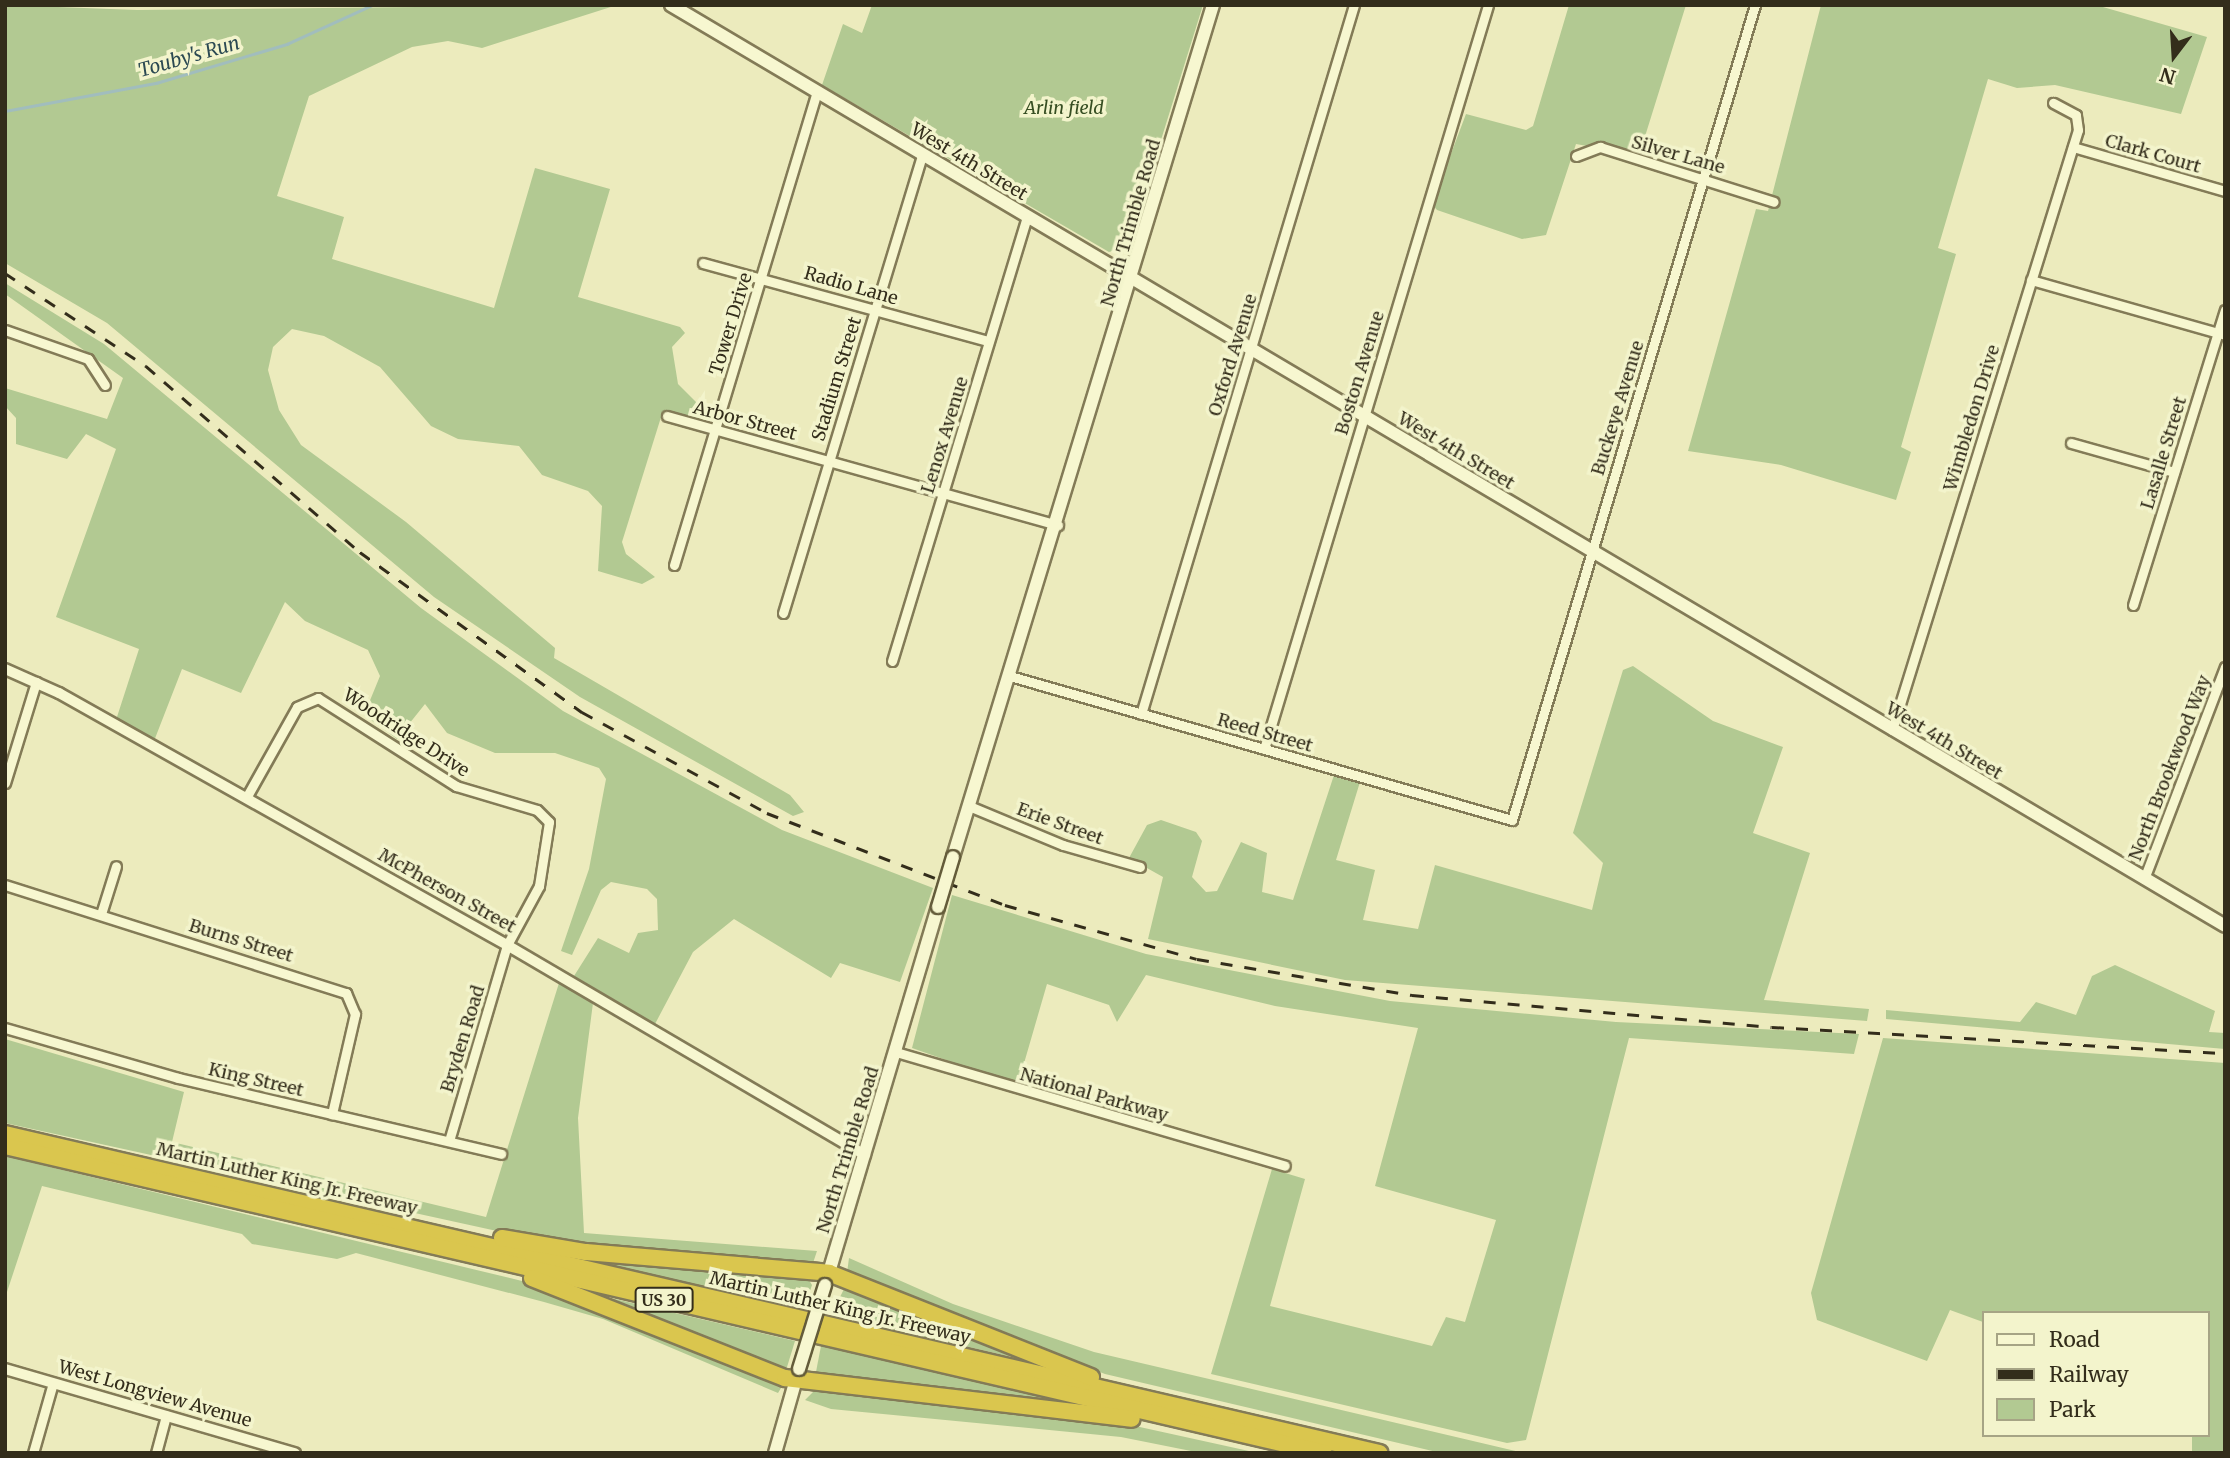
<!DOCTYPE html>
<style>
body{margin:0}
#map{position:relative;width:2230px;height:1458px;overflow:hidden;background:#ecebbd;font-family:Merriweather,serif}
div>[style]{position:absolute}
[style*='--x']{left:calc(var(--x)*1px);top:calc(var(--y)*1px);width:calc(var(--w)*1px);rotate:calc(var(--a)*1deg)}
.green>*{inset:0;background:#b2c992}
.stream>*{height:2.5px;margin:-1.25px;padding:0 1.25px;transform-origin:1.25px;border-radius:1.25px;background:#a1bdbd}
.roads{filter:drop-shadow(2px 0 #837b57) drop-shadow(-2px 0 #837b57) drop-shadow(0 2px #837b57) drop-shadow(0 -2px #837b57)}
.minor>*{height:9px;margin:-4.5px;padding:0 4.5px;transform-origin:4.5px;border-radius:4.5px;background:#f7f7d0}
.tertiary>*{height:10px;margin:-5px;padding:0 5px;transform-origin:5px;border-radius:5px;background:#f7f7d0}
.secondary>*{height:12px;margin:-6px;padding:0 6px;transform-origin:6px;border-radius:6px;background:#f7f7d0}
.motorway>*{height:16px;margin:-8px;padding:0 8px;transform-origin:8px;border-radius:8px;background:#dac64e}
.rail>*{height:2.5px;margin-top:-1.25px;transform-origin:0;background:repeating-linear-gradient(90deg,#332d1b 0 12px,transparent 0 24px)}
.bridges{filter:drop-shadow(2px 0 #645c3a) drop-shadow(-2px 0 #645c3a) drop-shadow(0 2px #645c3a) drop-shadow(0 -2px #645c3a)}
.secondary-bridge>*{height:12px;margin:-6px;padding:0 6px;transform-origin:6px;border-radius:6px;background:#f7f7d0}
span{translate:-50% -50%;white-space:nowrap;text-align:center;line-height:1.15;-webkit-text-stroke:7px #f3f4cc;paint-order:stroke}
.shield-label span{padding:2px 5px;background:#f3f4cc;border:2px solid;border-radius:5px;-webkit-text-stroke-width:0}
.shield-label{font-size:16px;color:#332d1b;font-weight:700}
.park-label{font-size:18px;color:#364e22;font-style:italic}
.street-label{font-size:18px;color:#332d1b}
.water-label{font-size:19px;color:#2b4952;font-style:italic}
.frame{position:absolute;inset:0;border:7px solid #332d1b;pointer-events:none}
.legend{position:absolute;left:1982px;top:1311px;width:228px;height:126px;box-sizing:border-box;background:#f3f4cc;border:2px solid #a6a485;margin:0;padding:9px 12px;list-style:none;font-size:21px;color:#332d1b}
.legend li{display:flex;align-items:center;gap:14px;height:35px}
.legend b{width:35px;border:2px solid #a6a485}
.north{position:absolute;left:2139px;top:21px;width:70px;height:70px;-webkit-text-stroke:5px #f3f4cc;paint-order:stroke;rotate:197deg;font-size:19px;font-weight:700;line-height:28px;text-align:center;color:#332d1b}
.north::after{content:'';display:block;margin:auto;width:24px;height:32px;background:#332d1b;clip-path:polygon(50% 0,100% 100%,50% 72%,0 100%)}
</style>
<div id="map">
<div class="green">
<div style="clip-path:polygon(5px 5px,137px 10px,617px 5px,482px 48px,448px 41px,412px 47px,309px 96px,277px 196px,344px 217px,332px 259px,494px 308px,535px 168px,610px 189px,578px 297px,680px 327px,685px 333px,672px 347px,678px 384px,710px 416px,703px 422px,662px 414px,622px 542px,626px 554px,655px 577px,642px 584px,598px 571px,602px 506px,588px 491px,542px 475px,519px 446px,458px 439px,431px 426px,380px 367px,324px 336px,292px 329px,273px 347px,268px 370px,279px 410px,301px 445px,406px 522px,555px 648px,554px 658px,790px 795px,804px 812px,793px 816px,580px 697px,434px 597px,107px 323px,5px 263px)"></div>
<div style="clip-path:polygon(872px 5px,1203px 5px,1128px 246px,1109px 252px,822px 85px,843px 24px,862px 33px)"></div>
<div style="clip-path:polygon(1569px 5px,1686px 5px,1642px 146px,1632px 154px,1576px 144px,1546px 235px,1522px 239px,1437px 210px,1432px 204px,1466px 114px,1526px 130px,1533px 126px)"></div>
<div style="clip-path:polygon(1821px 5px,2096px 5px,2207px 37px,2181px 114px,2055px 85px,2017px 88px,1988px 79px,1938px 248px,1956px 254px,1901px 447px,1911px 452px,1896px 500px,1781px 465px,1688px 451px,1756px 209px,1768px 211px)"></div>
<div style="clip-path:polygon(5px 283px,104px 344px,421px 608px,563px 711px,782px 830px,933px 888px,900px 982px,840px 963px,831px 978px,734px 919px,693px 952px,655px 1024px,574px 976px,598px 938px,629px 953px,638px 933px,658px 930px,657px 899px,647px 889px,611px 882px,601px 890px,572px 955px,561px 951px,589px 869px,606px 779px,599px 768px,555px 753px,495px 753px,447px 733px,425px 704px,397px 739px,364px 715px,380px 676px,368px 650px,305px 621px,285px 602px,241px 693px,182px 669px,154px 741px,116px 720px,139px 649px,56px 617px,116px 449px,86px 434px,67px 459px,16px 444px,16px 418px,5px 406px,5px 388px,107px 419px,123px 378px,5px 294px)"></div>
<div style="clip-path:polygon(1633px 666px,1713px 721px,1783px 747px,1753px 833px,1810px 853px,1764px 1000px,1869px 1009px,1867px 1021px,1345px 980px,1148px 939px,1163px 877px,1129px 858px,1147px 825px,1161px 820px,1196px 832px,1202px 841px,1192px 877px,1206px 892px,1217px 891px,1241px 842px,1267px 853px,1262px 892px,1293px 900px,1334px 775px,1360px 782px,1336px 860px,1375px 870px,1363px 920px,1418px 929px,1435px 865px,1592px 910px,1603px 863px,1573px 833px,1623px 670px)"></div>
<div style="clip-path:polygon(952px 895px,1146px 954px,1390px 1001px,1616px 1022px,1859px 1034px,1854px 1054px,1629px 1038px,1526px 1440px,1507px 1443px,1211px 1374px,1272px 1169px,1305px 1179px,1270px 1306px,1432px 1346px,1446px 1317px,1465px 1322px,1496px 1220px,1375px 1186px,1418px 1028px,1275px 1006px,1146px 975px,1117px 1022px,1109px 1005px,1047px 984px,1018px 1084px,1000px 1079px,912px 1048px)"></div>
<div style="clip-path:polygon(2115px 965px,2215px 1011px,2209px 1032px,2225px 1033px,2225px 1049px,1886px 1019px,1886px 1010px,2020px 1022px,2036px 1002px,2076px 1015px,2092px 976px)"></div>
<div style="clip-path:polygon(559px 983px,593px 1003px,578px 1118px,584px 1233px,817px 1251px,813px 1263px,626px 1251px,506px 1233px,5px 1123px,5px 1039px,184px 1092px,172px 1142px,486px 1217px)"></div>
<div style="clip-path:polygon(1883px 1038px,2225px 1063px,2225px 1453px,2192px 1453px,2192px 1435px,2207px 1435px,2207px 1313px,1983px 1313px,1983px 1322px,1950px 1310px,1927px 1361px,1817px 1320px,1811px 1293px)"></div>
<div style="clip-path:polygon(5px 1156px,522px 1281px,772px 1378px,781px 1388px,778px 1393px,603px 1319px,544px 1302px,356px 1253px,337px 1259px,252px 1244px,242px 1234px,42px 1186px,5px 1298px)"></div>
<div style="clip-path:polygon(582px 1258px,807px 1277px,812px 1285px,804px 1309px)"></div>
<div style="clip-path:polygon(849px 1258px,953px 1304px,1094px 1352px,1524px 1453px,1441px 1453px,1105px 1374px,847px 1273px)"></div>
<div style="clip-path:polygon(846px 1285px,1037px 1363px,831px 1315px)"></div>
<div style="clip-path:polygon(589px 1293px,795px 1341px,787px 1367px,784px 1370px)"></div>
<div style="clip-path:polygon(821px 1346px,1051px 1399px,815px 1377px)"></div>
<div style="clip-path:polygon(815px 1390px,1117px 1422px,1258px 1453px,1201px 1453px,1121px 1437px,831px 1409px,805px 1400px)"></div>
</div>
<div class="stream">
<div style="--x:5;--y:111;--w:154;--a:-10.5"></div>
<div style="--x:156;--y:83;--w:137;--a:-16.6"></div>
<div style="--x:287;--y:44;--w:94;--a:-24.6"></div>
</div>
<div class="roads">
<div class="minor">
<div style="--x:2073;--y:147;--w:158;--a:16.1"></div>
<div style="--x:1576;--y:156;--w:26;--a:-21"></div>
<div style="--x:1600;--y:147;--w:182;--a:17.5"></div>
<div style="--x:703;--y:263;--w:296;--a:15.3"></div>
<div style="--x:2031;--y:280;--w:202;--a:15.8"></div>
<div style="--x:5;--y:330;--w:88;--a:19.3"></div>
<div style="--x:88;--y:359;--w:31;--a:57"></div>
<div style="--x:667;--y:416;--w:406;--a:15.6"></div>
<div style="--x:2071;--y:443;--w:107;--a:15.7"></div>
<div style="--x:674;--y:565;--w:494;--a:-73.2"></div>
<div style="--x:2133;--y:605;--w:309;--a:-72.7"></div>
<div style="--x:783;--y:613;--w:479;--a:-73.1"></div>
<div style="--x:892;--y:661;--w:464;--a:-73.1"></div>
<div style="--x:1010;--y:676;--w:522;--a:16.01"></div>
<div style="--x:1512;--y:820;--w:850;--a:-73.4"></div>
<div style="--x:1141;--y:714;--w:740;--a:-73.28"></div>
<div style="--x:1892;--y:730;--w:628;--a:-72.78"></div>
<div style="--x:2078;--y:130;--w:15;--a:-98"></div>
<div style="--x:2076;--y:115;--w:26;--a:-152"></div>
<div style="--x:1264;--y:749;--w:777;--a:-73.24"></div>
<div style="--x:5;--y:783;--w:106;--a:-72.9"></div>
<div style="--x:246;--y:798;--w:104;--a:-60.7"></div>
<div style="--x:297;--y:707;--w:23;--a:-23"></div>
<div style="--x:318;--y:698;--w:164;--a:32.5"></div>
<div style="--x:456;--y:786;--w:84;--a:16.5"></div>
<div style="--x:537;--y:810;--w:17;--a:45"></div>
<div style="--x:549;--y:822;--w:65;--a:98.9"></div>
<div style="--x:539;--y:886;--w:67;--a:118.5"></div>
<div style="--x:507;--y:945;--w:204;--a:106.5"></div>
<div style="--x:969;--y:806;--w:102;--a:22.5"></div>
<div style="--x:1063;--y:845;--w:80;--a:15.9"></div>
<div style="--x:2144;--y:879;--w:227;--a:-69.1"></div>
<div style="--x:5;--y:885;--w:358;--a:17.6"></div>
<div style="--x:346;--y:993;--w:23;--a:67"></div>
<div style="--x:355;--y:1014;--w:103;--a:103"></div>
<div style="--x:101;--y:914;--w:50;--a:-72.6"></div>
<div style="--x:5;--y:1028;--w:180;--a:16.1"></div>
<div style="--x:178;--y:1078;--w:332;--a:13.2"></div>
<div style="--x:896;--y:1052;--w:405;--a:16.3"></div>
<div style="--x:33;--y:1453;--w:73;--a:-74.1"></div>
<div style="--x:156;--y:1453;--w:39;--a:-75"></div>
</div>
<div class="tertiary">
<div style="--x:5;--y:669;--w:59;--a:24"></div>
<div style="--x:59;--y:693;--w:514;--a:29.36"></div>
<div style="--x:507;--y:945;--w:415;--a:30.4"></div>
<div style="--x:5;--y:1369;--w:302;--a:16.2"></div>
</div>
<div class="secondary">
<div style="--x:671;--y:5;--w:1806;--a:30.65"></div>
<div style="--x:953;--y:857;--w:891;--a:-73.03"></div>
<div style="--x:827;--y:1279;--w:388;--a:-73.4"></div>
<div style="--x:775;--y:1453;--w:84;--a:-74.1"></div>
</div>
<div class="motorway">
<div style="--x:5;--y:1134;--w:1411;--a:13.07"></div>
<div style="--x:5;--y:1146;--w:1354;--a:13.1"></div>
<div style="--x:502;--y:1238;--w:85;--a:9.5"></div>
<div style="--x:586;--y:1252;--w:244;--a:4.9"></div>
<div style="--x:829;--y:1273;--w:282;--a:21.7"></div>
<div style="--x:532;--y:1278;--w:272;--a:21.6"></div>
<div style="--x:785;--y:1378;--w:349;--a:6.7"></div>
</div>
</div>
<div class="rail">
<div style="--x:5;--y:273;--w:169;--a:33.4"></div>
<div style="--x:146;--y:366;--w:284;--a:41"></div>
<div style="--x:360;--y:552;--w:274;--a:35.8"></div>
<div style="--x:582;--y:712;--w:211;--a:28.6"></div>
<div style="--x:767;--y:813;--w:255;--a:21.1"></div>
<div style="--x:1005;--y:905;--w:199;--a:15.7"></div>
<div style="--x:1197;--y:959;--w:218;--a:9.5"></div>
<div style="--x:1412;--y:995;--w:361;--a:5.1"></div>
<div style="--x:1772;--y:1027;--w:454;--a:3.3"></div>
</div>
<div class="bridges">
<div class="secondary-bridge">
<div style="--x:938;--y:907;--w:52;--a:-73.3"></div>
<div style="--x:799;--y:1369;--w:88;--a:-72.8"></div>
</div>
</div>
<div class="shield-label">
<span style="left:664px;top:1300px">US 30</span>
</div>
<div class="park-label">
<span style="left:1064px;top:108px">Arlin field</span>
</div>
<div class="street-label">
<span style="left:2153px;top:154px;rotate:16deg">Clark Court</span>
<span style="left:1678px;top:155px;rotate:16deg">Silver Lane</span>
<span style="left:969px;top:162px;rotate:31deg">West 4th Street</span>
<span style="left:1131px;top:223px;rotate:-74deg">North Trimble Road</span>
<span style="left:851px;top:286px;rotate:16deg">Radio Lane</span>
<span style="left:731px;top:324px;rotate:-73deg">Tower Drive</span>
<span style="left:1233px;top:355px;rotate:-73deg">Oxford Avenue</span>
<span style="left:1360px;top:373px;rotate:-73deg">Boston Avenue</span>
<span style="left:837px;top:379px;rotate:-73deg">Stadium Street</span>
<span style="left:1618px;top:408px;rotate:-73deg">Buckeye Avenue</span>
<span style="left:1972px;top:418px;rotate:-73deg">Wimbledon Drive</span>
<span style="left:745px;top:421px;rotate:15deg">Arbor Street</span>
<span style="left:945px;top:435px;rotate:-73deg">Lenox Avenue</span>
<span style="left:1456px;top:451px;rotate:31deg">West 4th Street</span>
<span style="left:2164px;top:453px;rotate:-73deg">Lasalle Street</span>
<span style="left:406px;top:733px;rotate:33deg">Woodridge Drive</span>
<span style="left:1265px;top:733px;rotate:16deg">Reed Street</span>
<span style="left:1944px;top:741px;rotate:31deg">West 4th Street</span>
<span style="left:2170px;top:768px;rotate:-69deg">North Brookwood Way</span>
<span style="left:1060px;top:824px;rotate:20deg">Erie Street</span>
<span style="left:447px;top:891px;rotate:29deg">McPherson Street</span>
<span style="left:241px;top:941px;rotate:17deg">Burns Street</span>
<span style="left:463px;top:1039px;rotate:-73deg">Bryden Road</span>
<span style="left:256px;top:1080px;rotate:13deg">King Street</span>
<span style="left:1094px;top:1095px;rotate:16deg">National Parkway</span>
<span style="left:848px;top:1150px;rotate:-73deg">North Trimble Road</span>
<span style="left:287px;top:1179px;rotate:13deg">Martin Luther King Jr. Freeway</span>
<span style="left:840px;top:1308px;rotate:13deg">Martin Luther King Jr. Freeway</span>
<span style="left:155px;top:1394px;rotate:16deg">West Longview Avenue</span>
</div>
<div class="water-label">
<span style="left:189px;top:57px;rotate:-16deg">Touby's Run</span>
</div>
<div class="frame"></div>
<ul class="legend">
<li><b style="height:9px;background:#f7f7d0"></b>Road</li>
<li><b style="height:9px;background:#332d1b"></b>Railway</li>
<li><b style="height:19px;background:#b2c992"></b>Park</li>
</ul>
<div class="north">N</div>
</div>
